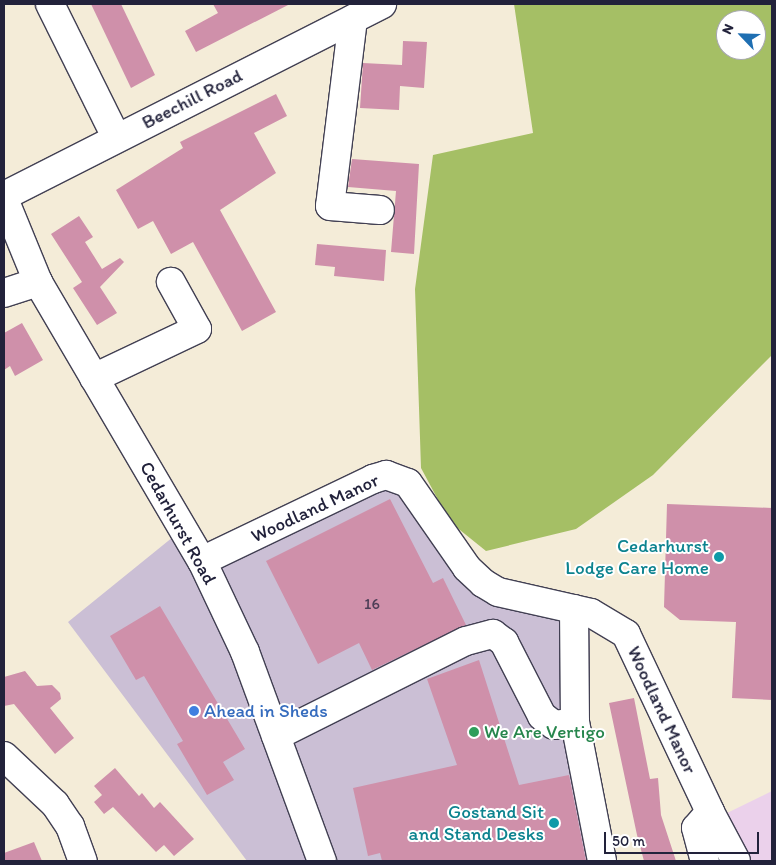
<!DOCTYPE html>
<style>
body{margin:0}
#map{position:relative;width:776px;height:865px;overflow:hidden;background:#f4ecd8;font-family:Itim,sans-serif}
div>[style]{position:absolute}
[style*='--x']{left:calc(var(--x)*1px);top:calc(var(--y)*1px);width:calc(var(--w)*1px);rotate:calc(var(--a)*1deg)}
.built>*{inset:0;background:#ebd1eb}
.industrial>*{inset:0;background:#cbbfd5}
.green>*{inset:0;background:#a5bf65}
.building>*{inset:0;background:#cf90aa}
.roads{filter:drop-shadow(1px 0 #424053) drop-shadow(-1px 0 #424053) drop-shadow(0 1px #424053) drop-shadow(0 -1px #424053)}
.minor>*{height:28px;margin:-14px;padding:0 14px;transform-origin:14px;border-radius:14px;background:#fff}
.dots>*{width:14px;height:14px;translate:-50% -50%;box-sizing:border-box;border:2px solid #fff;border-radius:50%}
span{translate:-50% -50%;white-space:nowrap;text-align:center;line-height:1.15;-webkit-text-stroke:4px #fff;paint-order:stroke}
.number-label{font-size:16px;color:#4d3e57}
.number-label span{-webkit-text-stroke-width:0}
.street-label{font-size:19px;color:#22223b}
.culture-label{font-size:19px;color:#0d838f}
.right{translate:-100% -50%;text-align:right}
.shop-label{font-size:19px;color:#366cbe}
.left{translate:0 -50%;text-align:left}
.leisure-label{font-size:19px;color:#27864d}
.frame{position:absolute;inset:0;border:5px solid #22223b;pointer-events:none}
.north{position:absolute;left:716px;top:10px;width:50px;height:50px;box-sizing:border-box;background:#fff;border:1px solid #a7a7b1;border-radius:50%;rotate:294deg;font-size:14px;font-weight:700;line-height:20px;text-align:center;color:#22223b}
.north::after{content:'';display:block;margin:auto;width:18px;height:22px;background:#1f6fb2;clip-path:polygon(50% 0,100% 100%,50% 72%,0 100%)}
.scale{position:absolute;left:604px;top:832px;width:155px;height:22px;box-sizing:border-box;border:2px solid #22223b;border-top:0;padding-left:6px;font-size:15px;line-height:18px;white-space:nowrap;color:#22223b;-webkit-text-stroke:4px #fff;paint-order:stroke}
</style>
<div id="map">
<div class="built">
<div style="clip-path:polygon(772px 791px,772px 861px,717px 861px,725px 814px)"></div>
</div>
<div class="industrial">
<div style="clip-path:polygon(380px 487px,404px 496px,469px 591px,506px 608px,590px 626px,589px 739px,615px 861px,247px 861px,68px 622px,173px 537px,194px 578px)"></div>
</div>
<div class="green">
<div style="clip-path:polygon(evenodd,514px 4px,772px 4px,772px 355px,653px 475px,576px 529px,486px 551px,450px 522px,421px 468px,415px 289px,433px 155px,533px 133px,514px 4px,726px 20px,756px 20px,756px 50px,726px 50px,726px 20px)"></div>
</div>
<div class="building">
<div style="clip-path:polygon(91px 4px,121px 4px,155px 75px,131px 88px)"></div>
<div style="clip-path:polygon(213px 4px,290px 4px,196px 52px,185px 31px,218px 13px)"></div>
<div style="clip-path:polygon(403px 41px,427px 42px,424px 88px,400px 86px,399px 110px,360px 108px,363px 63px,402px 65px)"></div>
<div style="clip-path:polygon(276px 94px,287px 116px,254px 133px,276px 173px,220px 210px,276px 312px,242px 331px,193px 242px,171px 254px,153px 221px,138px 229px,116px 190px,183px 148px,180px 142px)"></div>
<div style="clip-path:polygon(352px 159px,419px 164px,414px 254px,391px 252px,396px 191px,348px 187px)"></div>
<div style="clip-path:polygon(79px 216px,93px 237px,85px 242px,102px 269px,120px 258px,124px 262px,100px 287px,117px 313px,97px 325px,73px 288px,82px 282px,51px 234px)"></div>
<div style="clip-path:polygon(317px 244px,386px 250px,384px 281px,334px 276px,335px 267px,315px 265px)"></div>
<div style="clip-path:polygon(22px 323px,43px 360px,15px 376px,10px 366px,4px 370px,4px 333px)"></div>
<div style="clip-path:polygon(390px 499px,433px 583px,443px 578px,466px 625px,372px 670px,359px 643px,318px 664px,266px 561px)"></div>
<div style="clip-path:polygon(667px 504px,772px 508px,772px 700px,732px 698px,736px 622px,680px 620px,664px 607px)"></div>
<div style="clip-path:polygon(160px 606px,245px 749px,223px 762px,234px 780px,207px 795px,177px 744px,183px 741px,144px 676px,136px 680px,110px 636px)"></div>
<div style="clip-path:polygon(479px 660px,519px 785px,569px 775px,586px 861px,382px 861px,380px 853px,368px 856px,353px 788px,457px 765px,427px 679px)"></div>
<div style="clip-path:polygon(25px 671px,37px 686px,52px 685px,60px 693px,61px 699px,50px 708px,74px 738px,55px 754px,14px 704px,4px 706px,4px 677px)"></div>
<div style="clip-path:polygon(634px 698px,650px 779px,658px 778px,661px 815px,676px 861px,644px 861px,637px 835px,609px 703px)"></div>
<div style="clip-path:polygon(115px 768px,139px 796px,142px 793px,154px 808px,160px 802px,194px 839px,174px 856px,164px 845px,156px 852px,113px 807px,104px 814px,94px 802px,102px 795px,94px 786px)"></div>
<div style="clip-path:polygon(34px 842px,42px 861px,4px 861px,4px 853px)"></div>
</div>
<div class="roads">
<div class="minor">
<div style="--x:50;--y:4;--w:148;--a:63.6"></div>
<div style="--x:353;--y:19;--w:188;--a:97"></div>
<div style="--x:330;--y:206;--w:50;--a:4.6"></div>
<div style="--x:4;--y:196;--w:424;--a:-26.9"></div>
<div style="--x:4;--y:199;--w:90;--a:67.7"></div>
<div style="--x:38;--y:282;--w:324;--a:59.6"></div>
<div style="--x:202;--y:561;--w:101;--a:64.7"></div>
<div style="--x:245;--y:652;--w:223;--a:69.8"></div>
<div style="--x:4;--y:293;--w:36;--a:-18"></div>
<div style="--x:94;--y:378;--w:114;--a:-25.4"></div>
<div style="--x:197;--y:329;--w:54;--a:-119"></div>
<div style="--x:202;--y:561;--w:190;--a:-25.6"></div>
<div style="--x:373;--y:479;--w:14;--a:-17"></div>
<div style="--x:386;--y:475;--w:23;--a:20"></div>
<div style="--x:408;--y:483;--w:103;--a:55.2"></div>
<div style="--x:467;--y:568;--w:22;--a:43"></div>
<div style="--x:483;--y:583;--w:17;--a:31"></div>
<div style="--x:498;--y:592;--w:95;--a:12.7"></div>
<div style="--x:591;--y:613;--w:41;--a:31"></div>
<div style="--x:626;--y:634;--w:197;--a:64.7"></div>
<div style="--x:710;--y:812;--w:21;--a:131"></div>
<div style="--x:696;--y:828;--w:34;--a:75"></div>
<div style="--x:574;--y:609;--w:113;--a:89.5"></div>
<div style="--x:575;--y:722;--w:142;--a:79"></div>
<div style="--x:276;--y:736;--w:212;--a:-26.6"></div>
<div style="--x:466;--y:641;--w:28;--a:-15"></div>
<div style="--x:493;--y:634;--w:14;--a:36"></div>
<div style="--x:504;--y:642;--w:83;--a:62.8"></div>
<div style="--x:542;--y:716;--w:15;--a:37"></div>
<div style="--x:554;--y:725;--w:21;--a:-8"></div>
<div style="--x:4;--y:756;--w:70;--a:43.3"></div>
<div style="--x:55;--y:804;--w:27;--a:56"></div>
<div style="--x:70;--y:826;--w:37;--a:70"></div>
<div style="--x:710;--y:812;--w:55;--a:62"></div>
</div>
</div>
<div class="dots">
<div style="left:719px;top:557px;background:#0f9aa8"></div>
<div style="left:194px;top:711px;background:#3f7fe0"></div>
<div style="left:474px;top:732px;background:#2e9e5b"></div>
<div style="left:554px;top:823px;background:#0f9aa8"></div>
</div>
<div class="number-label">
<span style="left:372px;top:604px">16</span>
</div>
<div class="street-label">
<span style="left:192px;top:99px;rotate:-27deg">Beechill Road</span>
<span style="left:315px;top:508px;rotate:-25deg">Woodland Manor</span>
<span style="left:178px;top:523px;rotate:61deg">Cedarhurst Road</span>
<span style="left:662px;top:710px;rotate:65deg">Woodland Manor</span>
</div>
<div class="culture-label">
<span class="right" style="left:709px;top:557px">Cedarhurst<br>Lodge Care Home</span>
<span class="right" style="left:544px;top:823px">Gostand Sit<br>and Stand Desks</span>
</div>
<div class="shop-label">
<span class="left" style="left:204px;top:711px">Ahead in Sheds</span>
</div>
<div class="leisure-label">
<span class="left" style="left:484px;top:732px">We Are Vertigo</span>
</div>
<div class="frame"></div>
<div class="north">N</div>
<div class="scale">50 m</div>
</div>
